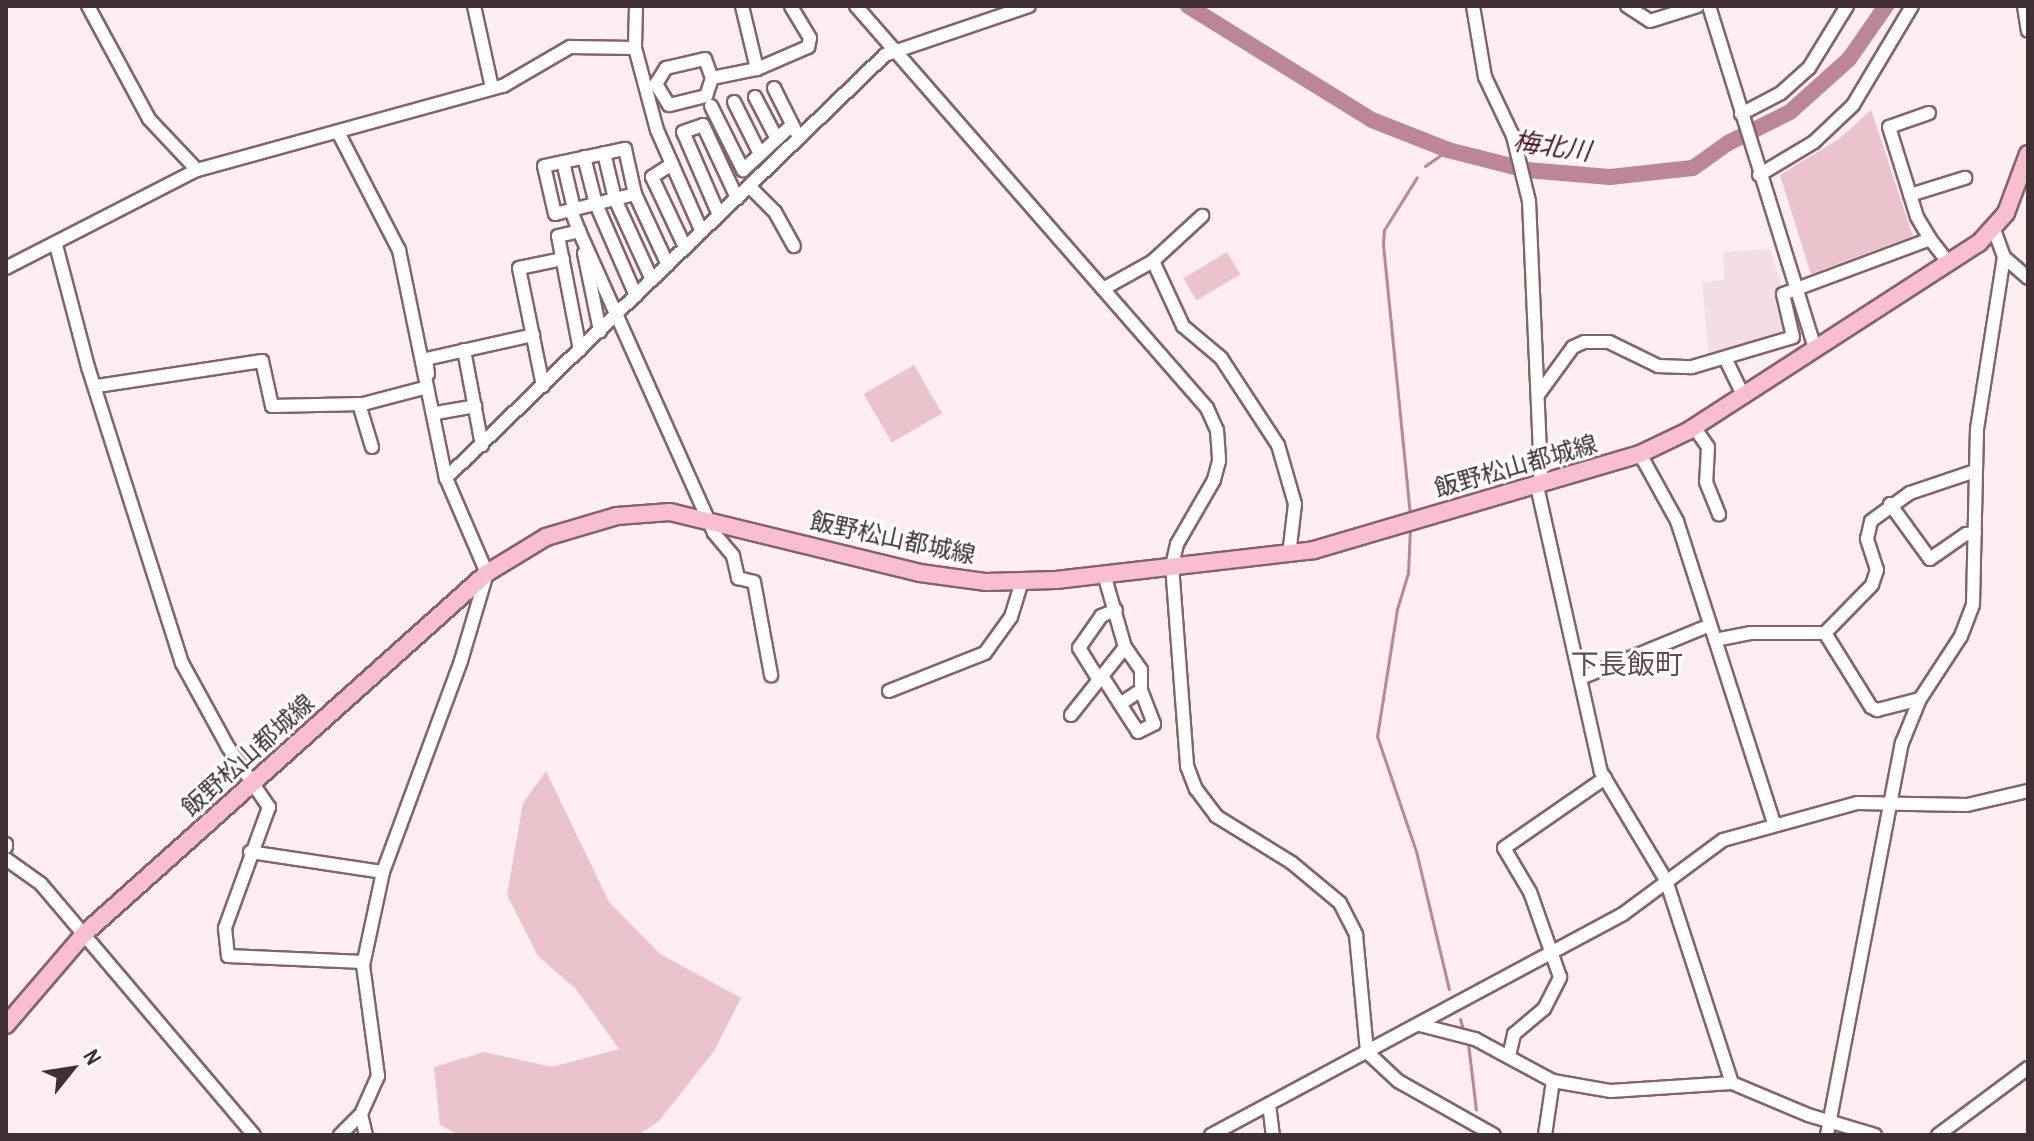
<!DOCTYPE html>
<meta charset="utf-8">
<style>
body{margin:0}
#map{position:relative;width:2034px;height:1141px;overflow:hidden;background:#feeef2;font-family:"Archivo Narrow","Noto Sans JP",sans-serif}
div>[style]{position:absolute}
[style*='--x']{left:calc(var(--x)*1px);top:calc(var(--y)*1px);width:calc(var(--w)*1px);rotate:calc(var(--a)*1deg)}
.built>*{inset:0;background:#f2dee3}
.green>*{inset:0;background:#ebc3cd;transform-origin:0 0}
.stream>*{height:3px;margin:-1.5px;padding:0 1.5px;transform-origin:1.5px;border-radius:1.5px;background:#bb8695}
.river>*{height:16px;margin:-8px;padding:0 8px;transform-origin:8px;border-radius:8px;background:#bb8695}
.roads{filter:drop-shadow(2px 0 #85636c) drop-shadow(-2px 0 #85636c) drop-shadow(0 2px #85636c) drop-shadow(0 -2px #85636c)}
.minor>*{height:12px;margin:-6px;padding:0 6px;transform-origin:6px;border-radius:6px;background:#fff}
.major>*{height:16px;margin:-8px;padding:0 8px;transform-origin:8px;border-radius:8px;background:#f9bed0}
span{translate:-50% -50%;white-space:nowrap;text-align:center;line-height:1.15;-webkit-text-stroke:6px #fff;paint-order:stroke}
.street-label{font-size:24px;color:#403035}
.water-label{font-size:26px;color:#51112b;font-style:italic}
.quarter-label{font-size:28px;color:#674750}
.frame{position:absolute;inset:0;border:8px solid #403035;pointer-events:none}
.north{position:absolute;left:32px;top:1029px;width:80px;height:80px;-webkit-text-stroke:6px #fff;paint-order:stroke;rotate:60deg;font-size:22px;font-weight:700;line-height:32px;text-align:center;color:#403035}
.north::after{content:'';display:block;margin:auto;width:28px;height:36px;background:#403035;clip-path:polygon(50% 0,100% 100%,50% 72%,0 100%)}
</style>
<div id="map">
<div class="built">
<div style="clip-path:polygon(1770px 249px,1782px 287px,1778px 296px,1787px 334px,1709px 359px,1702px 282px,1724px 280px,1723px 252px)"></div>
</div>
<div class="green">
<div style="clip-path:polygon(1871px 110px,1913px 236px,1811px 274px,1780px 175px,1839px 139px)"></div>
<div style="left:1227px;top:252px;width:26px;height:51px;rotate:59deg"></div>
<div style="left:914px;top:365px;width:56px;height:58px;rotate:60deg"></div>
<div style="clip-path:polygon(546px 771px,609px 902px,660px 954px,741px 998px,714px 1051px,659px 1121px,638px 1135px,459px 1135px,440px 1125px,434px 1067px,484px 1052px,552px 1067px,619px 1049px,576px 989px,538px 956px,507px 895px,523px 803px)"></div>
</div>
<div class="stream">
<div style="--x:1425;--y:166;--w:28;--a:-35"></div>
<div style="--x:1410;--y:515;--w:273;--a:-95.7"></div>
<div style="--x:1383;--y:243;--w:13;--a:-86"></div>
<div style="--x:1384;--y:230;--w:62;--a:-58.1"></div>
<div style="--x:1410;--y:526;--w:47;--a:92.4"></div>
<div style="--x:1408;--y:573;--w:38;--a:107"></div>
<div style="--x:1397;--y:609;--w:129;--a:98.9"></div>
<div style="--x:1377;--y:736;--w:121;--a:71.3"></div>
<div style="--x:1416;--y:851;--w:142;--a:76.6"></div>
<div style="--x:1460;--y:1019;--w:14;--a:73"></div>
<div style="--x:1468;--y:1043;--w:67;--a:83.2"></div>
</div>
<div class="river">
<div style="--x:1188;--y:6;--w:216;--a:31.8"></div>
<div style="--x:1372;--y:120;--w:82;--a:21.5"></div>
<div style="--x:1448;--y:150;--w:81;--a:14.2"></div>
<div style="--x:1527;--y:170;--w:83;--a:4.8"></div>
<div style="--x:1610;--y:177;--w:83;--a:-6.2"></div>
<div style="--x:1693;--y:168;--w:43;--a:-35.5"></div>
<div style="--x:1728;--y:143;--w:69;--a:-26.6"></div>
<div style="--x:1790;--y:112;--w:79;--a:-41.9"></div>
<div style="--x:1849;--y:59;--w:65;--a:-55.1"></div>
</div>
<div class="roads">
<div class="minor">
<div style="--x:88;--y:6;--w:128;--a:61.6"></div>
<div style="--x:149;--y:119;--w:70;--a:46.7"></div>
<div style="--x:474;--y:6;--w:84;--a:77.6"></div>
<div style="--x:636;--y:6;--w:42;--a:91.4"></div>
<div style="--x:635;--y:48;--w:85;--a:75"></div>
<div style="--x:657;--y:130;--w:111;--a:66.2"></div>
<div style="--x:742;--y:6;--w:65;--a:76.6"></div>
<div style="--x:856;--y:6;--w:534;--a:48.87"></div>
<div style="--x:1207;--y:408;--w:24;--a:66"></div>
<div style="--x:1217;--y:430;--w:31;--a:86"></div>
<div style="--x:1219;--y:461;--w:20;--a:105"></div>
<div style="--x:1214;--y:480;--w:74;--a:120"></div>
<div style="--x:1177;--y:544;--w:22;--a:103"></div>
<div style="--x:1172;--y:565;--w:202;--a:85.7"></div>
<div style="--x:1187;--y:766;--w:25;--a:69"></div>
<div style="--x:1196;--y:789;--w:34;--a:53"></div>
<div style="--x:1216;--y:816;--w:89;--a:31.7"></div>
<div style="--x:1292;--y:863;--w:62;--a:39.8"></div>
<div style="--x:1340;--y:903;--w:36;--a:63"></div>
<div style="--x:1356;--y:935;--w:118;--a:84.6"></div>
<div style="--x:1367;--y:1052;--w:42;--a:43.1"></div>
<div style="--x:1398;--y:1081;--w:110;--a:29.4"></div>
<div style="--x:1473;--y:6;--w:72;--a:80.4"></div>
<div style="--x:1485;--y:77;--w:65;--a:64.6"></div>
<div style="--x:1513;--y:136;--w:67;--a:76.2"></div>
<div style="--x:1529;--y:201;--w:273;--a:87.5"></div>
<div style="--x:1541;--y:474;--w:13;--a:108"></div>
<div style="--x:1537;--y:486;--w:293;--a:77.4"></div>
<div style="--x:1601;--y:772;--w:126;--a:59"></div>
<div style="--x:1666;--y:880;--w:213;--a:72"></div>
<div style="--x:1627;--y:6;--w:27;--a:33"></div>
<div style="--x:1650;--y:21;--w:50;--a:-17.4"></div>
<div style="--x:1709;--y:6;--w:358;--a:72.8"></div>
<div style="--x:2024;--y:6;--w:25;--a:81"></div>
<div style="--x:705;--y:59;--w:20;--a:70"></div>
<div style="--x:712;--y:78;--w:19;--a:108"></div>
<div style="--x:706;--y:96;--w:38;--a:166"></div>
<div style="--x:669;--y:105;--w:25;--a:-122"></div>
<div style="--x:656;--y:84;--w:19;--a:-58"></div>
<div style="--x:666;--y:68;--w:40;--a:-13"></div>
<div style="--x:712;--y:78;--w:46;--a:-11.3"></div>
<div style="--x:757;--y:69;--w:56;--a:-23.3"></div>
<div style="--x:808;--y:47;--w:9;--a:-77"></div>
<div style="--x:810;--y:38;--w:37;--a:-121"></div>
<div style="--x:774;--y:88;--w:49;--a:63.4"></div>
<div style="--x:755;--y:97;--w:47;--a:62.4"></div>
<div style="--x:734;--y:102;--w:58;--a:63.4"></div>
<div style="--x:711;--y:106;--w:72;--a:63.4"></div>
<div style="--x:743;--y:170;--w:67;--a:-42.6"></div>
<div style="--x:1929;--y:113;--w:42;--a:160.7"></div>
<div style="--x:1889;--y:127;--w:94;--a:72.7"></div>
<div style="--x:1917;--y:217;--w:26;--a:59"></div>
<div style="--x:1741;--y:114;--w:45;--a:-27.7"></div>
<div style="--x:1781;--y:93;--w:38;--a:-42"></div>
<div style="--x:1809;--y:68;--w:73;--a:-58.5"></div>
<div style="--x:338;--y:132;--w:133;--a:62.7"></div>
<div style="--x:399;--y:250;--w:233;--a:78.4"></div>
<div style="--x:446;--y:478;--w:103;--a:66.7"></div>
<div style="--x:487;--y:573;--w:92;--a:106.5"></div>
<div style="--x:461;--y:661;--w:225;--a:110.3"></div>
<div style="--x:383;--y:872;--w:95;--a:102.1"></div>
<div style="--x:363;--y:965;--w:112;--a:82.3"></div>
<div style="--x:378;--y:1076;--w:42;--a:114.1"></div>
<div style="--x:361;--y:1114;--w:30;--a:135"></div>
<div style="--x:604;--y:153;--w:47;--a:76.6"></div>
<div style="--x:615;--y:199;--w:89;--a:65.4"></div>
<div style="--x:584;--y:157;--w:49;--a:75.7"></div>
<div style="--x:596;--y:204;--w:100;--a:66.5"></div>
<div style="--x:563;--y:162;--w:48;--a:76.8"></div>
<div style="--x:672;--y:164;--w:24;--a:147"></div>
<div style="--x:652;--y:177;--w:77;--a:64.8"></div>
<div style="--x:1759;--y:175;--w:64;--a:-31"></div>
<div style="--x:1814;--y:142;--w:54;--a:-43.5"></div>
<div style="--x:1853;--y:105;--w:115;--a:-59.2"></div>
<div style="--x:749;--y:186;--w:37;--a:45"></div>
<div style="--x:775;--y:212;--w:39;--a:61"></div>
<div style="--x:1910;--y:195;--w:58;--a:-17.2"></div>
<div style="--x:571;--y:210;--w:16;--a:166"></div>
<div style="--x:555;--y:214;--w:49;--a:-102.9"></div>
<div style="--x:544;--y:166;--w:83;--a:-11.9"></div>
<div style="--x:625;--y:149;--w:46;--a:77.5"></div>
<div style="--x:719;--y:215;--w:90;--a:-113.4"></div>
<div style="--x:683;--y:132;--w:21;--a:-19"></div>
<div style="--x:703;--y:125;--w:81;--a:65"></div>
<div style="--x:579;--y:231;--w:331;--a:65.9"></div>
<div style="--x:714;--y:533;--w:30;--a:50"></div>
<div style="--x:733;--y:556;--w:23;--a:77"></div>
<div style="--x:738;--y:578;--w:16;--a:14"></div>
<div style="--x:754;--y:582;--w:95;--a:79.6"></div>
<div style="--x:56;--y:245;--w:126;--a:75.3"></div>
<div style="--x:88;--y:367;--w:311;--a:72.4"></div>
<div style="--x:182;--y:663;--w:96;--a:61.3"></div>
<div style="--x:228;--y:747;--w:73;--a:55.7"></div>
<div style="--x:269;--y:807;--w:129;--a:110"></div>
<div style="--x:225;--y:928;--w:28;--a:84"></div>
<div style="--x:228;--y:956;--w:135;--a:2.5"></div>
<div style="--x:584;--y:253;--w:80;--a:78.4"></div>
<div style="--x:2004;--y:257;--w:32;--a:41"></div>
<div style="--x:1153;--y:261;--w:67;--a:-42.6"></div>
<div style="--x:6;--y:268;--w:215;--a:-27.2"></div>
<div style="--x:197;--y:170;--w:317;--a:-15.4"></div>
<div style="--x:503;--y:86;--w:78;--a:-30.2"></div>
<div style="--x:570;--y:47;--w:65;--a:0.9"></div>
<div style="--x:1103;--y:289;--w:57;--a:-29.2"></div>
<div style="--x:1153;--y:261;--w:72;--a:65.2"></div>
<div style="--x:1183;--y:326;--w:50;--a:40.1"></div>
<div style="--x:1221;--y:358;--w:104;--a:56.8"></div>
<div style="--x:1278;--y:445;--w:61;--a:73.9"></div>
<div style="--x:1295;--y:504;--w:51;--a:96.7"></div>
<div style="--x:464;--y:350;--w:97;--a:79.3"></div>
<div style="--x:580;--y:350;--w:116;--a:-100.9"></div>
<div style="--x:558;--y:236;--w:22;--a:-13"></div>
<div style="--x:579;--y:231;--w:22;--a:-111"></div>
<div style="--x:571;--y:210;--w:66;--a:-14"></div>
<div style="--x:635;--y:194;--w:78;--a:65.1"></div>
<div style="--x:1725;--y:358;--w:43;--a:64"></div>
<div style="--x:428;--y:374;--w:15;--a:-98"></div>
<div style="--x:426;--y:359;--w:110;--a:-12.6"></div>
<div style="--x:97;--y:386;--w:167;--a:-8.6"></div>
<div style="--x:262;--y:361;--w:46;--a:77.5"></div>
<div style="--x:272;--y:406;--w:91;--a:-1.3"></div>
<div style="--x:363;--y:404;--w:63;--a:-14.7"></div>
<div style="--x:543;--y:386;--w:120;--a:-101.5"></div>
<div style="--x:519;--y:268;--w:45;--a:-11.6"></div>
<div style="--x:1538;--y:395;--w:59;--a:-53.9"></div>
<div style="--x:1573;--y:347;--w:12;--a:-24"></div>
<div style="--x:1584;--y:342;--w:25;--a:0"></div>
<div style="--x:1609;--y:342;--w:55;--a:26.1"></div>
<div style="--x:1658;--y:366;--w:34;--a:2"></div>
<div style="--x:1692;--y:367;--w:105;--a:-16.5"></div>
<div style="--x:1793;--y:337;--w:44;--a:-103.1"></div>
<div style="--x:1783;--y:294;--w:157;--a:-20.5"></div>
<div style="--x:1930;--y:239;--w:31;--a:52"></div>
<div style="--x:359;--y:404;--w:45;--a:73.2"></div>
<div style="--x:436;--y:413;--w:40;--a:-10"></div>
<div style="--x:1694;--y:427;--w:24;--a:55"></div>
<div style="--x:1708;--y:447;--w:35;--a:93"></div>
<div style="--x:1706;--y:482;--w:35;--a:68"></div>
<div style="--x:1640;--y:454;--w:77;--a:61.1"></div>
<div style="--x:1677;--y:521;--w:317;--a:72.2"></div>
<div style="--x:446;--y:478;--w:610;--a:-43.94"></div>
<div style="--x:885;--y:55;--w:152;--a:-18.8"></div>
<div style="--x:1890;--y:504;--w:68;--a:54"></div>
<div style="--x:1930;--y:559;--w:44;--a:-34.8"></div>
<div style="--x:1966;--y:534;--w:9;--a:-6"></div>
<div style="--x:1104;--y:574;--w:76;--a:74"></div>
<div style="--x:1125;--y:647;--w:28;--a:55"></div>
<div style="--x:1141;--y:670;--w:20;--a:90"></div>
<div style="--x:1141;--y:690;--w:25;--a:146"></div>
<div style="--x:1120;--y:704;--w:33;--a:57"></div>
<div style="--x:1138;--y:732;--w:18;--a:-27"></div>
<div style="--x:1154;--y:724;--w:36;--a:-111"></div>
<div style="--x:1825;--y:633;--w:67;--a:-45.6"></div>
<div style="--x:1872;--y:585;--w:16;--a:-72"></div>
<div style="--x:1877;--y:570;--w:33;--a:-108"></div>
<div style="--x:1867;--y:539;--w:18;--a:-77"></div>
<div style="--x:1871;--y:521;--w:48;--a:-35.7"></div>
<div style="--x:1910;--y:493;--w:69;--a:-18.7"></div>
<div style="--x:1715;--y:640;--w:37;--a:-11"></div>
<div style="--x:1751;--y:633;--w:74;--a:0"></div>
<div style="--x:1825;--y:633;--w:87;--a:58.1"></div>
<div style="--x:1871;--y:707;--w:7;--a:27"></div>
<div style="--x:1877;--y:710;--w:44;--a:-14.3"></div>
<div style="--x:1102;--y:676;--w:33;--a:57"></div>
<div style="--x:1581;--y:678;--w:139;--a:-22.3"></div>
<div style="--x:1099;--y:680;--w:38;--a:-122"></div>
<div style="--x:1079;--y:648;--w:39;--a:-55"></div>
<div style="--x:1101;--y:616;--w:16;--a:-22"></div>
<div style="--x:889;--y:691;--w:103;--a:-21.6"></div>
<div style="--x:985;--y:653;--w:44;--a:-54.2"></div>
<div style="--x:1011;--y:617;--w:38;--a:-73"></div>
<div style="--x:1071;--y:715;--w:87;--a:-51.5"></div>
<div style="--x:6;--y:844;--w:3;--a:90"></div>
<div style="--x:250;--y:852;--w:134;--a:8.6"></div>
<div style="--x:6;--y:859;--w:43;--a:35.5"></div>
<div style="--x:41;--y:884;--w:329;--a:49.7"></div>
<div style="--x:1420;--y:1025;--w:57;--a:14.3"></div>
<div style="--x:1475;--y:1039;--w:89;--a:28.3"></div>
<div style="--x:1553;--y:1081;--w:59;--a:9.8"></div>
<div style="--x:1611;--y:1091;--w:121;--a:-3.8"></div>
<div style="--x:1732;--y:1083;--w:82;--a:22.8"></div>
<div style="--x:1808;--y:1115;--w:70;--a:16.6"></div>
<div style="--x:1509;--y:1056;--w:23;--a:-77"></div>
<div style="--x:1514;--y:1034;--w:39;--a:-40"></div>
<div style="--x:1544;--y:1009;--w:36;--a:-63"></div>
<div style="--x:1560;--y:977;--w:90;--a:-109.4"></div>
<div style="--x:1530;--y:892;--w:51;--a:-120.6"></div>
<div style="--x:1504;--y:848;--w:123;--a:-34.7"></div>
<div style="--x:1269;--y:1104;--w:31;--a:83"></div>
<div style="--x:361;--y:1114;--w:22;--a:77"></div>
<div style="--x:1211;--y:1135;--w:468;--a:-28.2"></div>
<div style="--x:1623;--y:914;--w:124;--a:-36.5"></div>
<div style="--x:1723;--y:840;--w:139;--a:-15.4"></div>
<div style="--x:1857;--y:803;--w:110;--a:1"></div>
<div style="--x:1967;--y:805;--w:63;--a:-12.9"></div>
<div style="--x:1545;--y:1135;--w:55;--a:-81.6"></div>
<div style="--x:1827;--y:1135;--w:399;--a:-79.2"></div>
<div style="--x:1902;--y:743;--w:48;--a:-67.8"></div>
<div style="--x:1920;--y:699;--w:75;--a:-56.9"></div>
<div style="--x:1961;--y:636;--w:34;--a:-69"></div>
<div style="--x:1973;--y:604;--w:175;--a:-88.7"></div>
<div style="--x:1977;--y:429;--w:174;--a:-81.1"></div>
<div style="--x:2004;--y:257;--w:29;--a:-110"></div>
<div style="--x:1938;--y:1135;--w:112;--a:-36.7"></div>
</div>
<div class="major">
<div style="--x:6;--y:1025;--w:120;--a:-49.4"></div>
<div style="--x:84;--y:934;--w:541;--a:-41.85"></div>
<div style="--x:487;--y:573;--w:69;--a:-31.4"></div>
<div style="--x:546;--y:537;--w:74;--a:-16.5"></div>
<div style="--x:617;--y:516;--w:53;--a:-4.3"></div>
<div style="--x:670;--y:512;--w:257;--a:13.7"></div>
<div style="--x:920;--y:573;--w:67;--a:7.8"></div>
<div style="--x:986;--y:582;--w:70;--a:-1.6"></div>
<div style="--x:1056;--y:580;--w:260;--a:-6.6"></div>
<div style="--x:1314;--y:550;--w:340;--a:-16.4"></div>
<div style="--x:1640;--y:454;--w:53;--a:-25.6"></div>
<div style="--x:1688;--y:431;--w:346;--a:-32.9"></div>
<div style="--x:1979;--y:243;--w:40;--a:-48"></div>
<div style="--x:2006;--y:213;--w:63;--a:-69.6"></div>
</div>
</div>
<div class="street-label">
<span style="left:1516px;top:466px;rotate:-16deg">飯野松山都城線</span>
<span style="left:893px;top:538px;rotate:12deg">飯野松山都城線</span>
<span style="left:248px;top:755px;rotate:-42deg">飯野松山都城線</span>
</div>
<div class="water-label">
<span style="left:1552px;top:146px;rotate:8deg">梅北川</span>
</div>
<div class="quarter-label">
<span style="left:1627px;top:664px">下長飯町</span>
</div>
<div class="frame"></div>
<div class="north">N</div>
</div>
